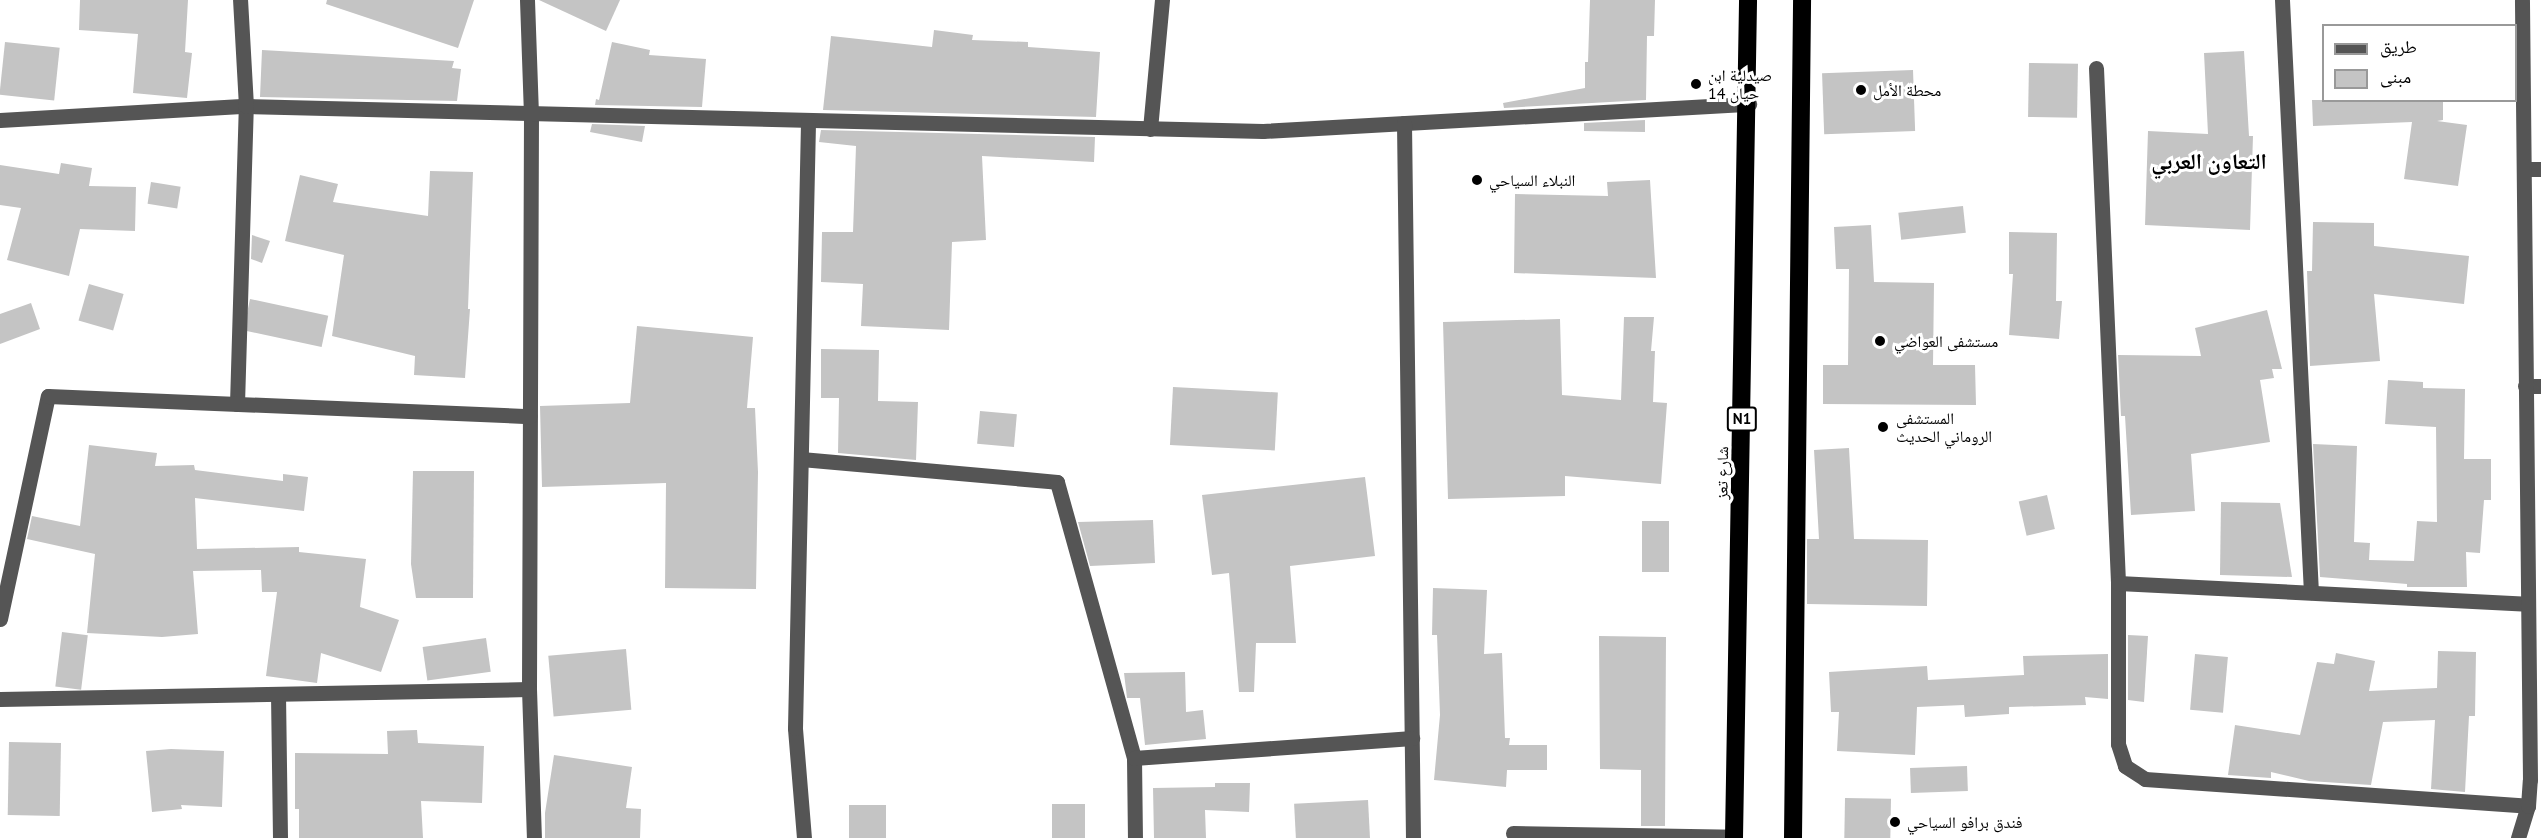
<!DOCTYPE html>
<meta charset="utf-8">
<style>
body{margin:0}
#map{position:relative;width:2541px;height:838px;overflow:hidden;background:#fff;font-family:"PT Sans","Noto Naskh Arabic",sans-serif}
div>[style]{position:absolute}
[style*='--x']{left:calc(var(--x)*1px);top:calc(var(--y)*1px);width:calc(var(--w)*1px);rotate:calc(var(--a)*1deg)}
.building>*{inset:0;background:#c4c4c4;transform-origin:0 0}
.minor>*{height:15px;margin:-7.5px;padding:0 7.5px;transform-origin:7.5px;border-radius:7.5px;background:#555}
.highway>*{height:18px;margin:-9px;padding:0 9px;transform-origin:9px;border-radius:9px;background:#000}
.dots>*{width:16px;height:16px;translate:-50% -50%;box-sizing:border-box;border:3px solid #fff;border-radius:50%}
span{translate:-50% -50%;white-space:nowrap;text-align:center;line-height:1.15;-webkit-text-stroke:6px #fff;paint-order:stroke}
.shield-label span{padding:2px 4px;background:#fff;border:2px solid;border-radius:4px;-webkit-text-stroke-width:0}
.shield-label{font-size:15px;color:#000;font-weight:700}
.poi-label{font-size:16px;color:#000}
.left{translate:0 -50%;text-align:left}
.street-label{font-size:16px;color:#000}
.district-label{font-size:22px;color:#000;font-weight:700}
.legend{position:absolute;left:2322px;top:24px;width:195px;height:78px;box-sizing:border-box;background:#fff;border:2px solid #999;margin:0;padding:8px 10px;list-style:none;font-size:18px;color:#000}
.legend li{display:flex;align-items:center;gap:12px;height:30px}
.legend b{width:30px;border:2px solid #999}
</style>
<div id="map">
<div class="building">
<div style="clip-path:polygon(80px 0,188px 0,185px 52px,192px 53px,187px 98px,133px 93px,138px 34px,79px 30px)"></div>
<div style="clip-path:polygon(327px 0,474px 0,458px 48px,326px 4px)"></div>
<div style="clip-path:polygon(539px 0,620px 0,606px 31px)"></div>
<div style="clip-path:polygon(1590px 0,1655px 0,1654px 36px,1647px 36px,1646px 100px,1504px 108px,1503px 103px,1585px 88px,1585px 62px,1588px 62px)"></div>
<div style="clip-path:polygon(934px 30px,973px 35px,972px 40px,1028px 42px,1028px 47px,1100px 52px,1096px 117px,823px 110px,831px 36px,932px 47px)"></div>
<div style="left:5px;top:42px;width:55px;height:53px;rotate:6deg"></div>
<div style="clip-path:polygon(612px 42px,650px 50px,649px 55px,706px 59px,702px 107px,595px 105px,596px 99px,599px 100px)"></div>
<div style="clip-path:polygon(262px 50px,454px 61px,452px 68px,461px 69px,457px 101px,260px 97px)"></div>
<div style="clip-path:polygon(2244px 51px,2249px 136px,2253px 136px,2250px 230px,2145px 225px,2148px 131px,2208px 134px,2204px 53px)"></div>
<div style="left:2029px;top:63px;width:49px;height:54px;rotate:1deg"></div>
<div style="left:1913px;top:70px;width:61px;height:91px;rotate:88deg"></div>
<div style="clip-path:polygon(2312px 100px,2443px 100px,2443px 120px,2437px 121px,2467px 125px,2458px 186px,2404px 179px,2412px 122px,2313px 126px)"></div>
<div style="clip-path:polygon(1645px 120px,1645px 132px,1584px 131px,1584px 123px)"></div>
<div style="clip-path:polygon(592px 124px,645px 126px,642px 142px,590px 132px)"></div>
<div style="clip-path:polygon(821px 130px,1095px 137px,1094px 162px,982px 156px,986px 240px,952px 242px,949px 330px,861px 326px,863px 284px,821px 282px,822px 232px,853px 232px,856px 146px,819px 142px)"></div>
<div style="clip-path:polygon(61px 163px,92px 168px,89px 186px,136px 187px,135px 231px,80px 229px,69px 276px,7px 260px,21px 208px,0 205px,0 165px,59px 174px)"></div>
<div style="clip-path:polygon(430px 171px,473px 172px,468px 309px,470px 309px,465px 378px,414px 375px,415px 356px,332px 336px,344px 255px,285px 241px,300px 175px,338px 184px,333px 202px,428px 216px)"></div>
<div style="clip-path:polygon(1650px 180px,1656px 278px,1514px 273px,1515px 194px,1608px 196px,1607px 182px)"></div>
<div style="left:151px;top:182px;width:30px;height:22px;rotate:9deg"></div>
<div style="left:1963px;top:206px;width:27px;height:65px;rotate:84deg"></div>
<div style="clip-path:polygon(2313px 222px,2374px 223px,2374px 246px,2469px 256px,2464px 304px,2374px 294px,2380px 361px,2310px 366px,2307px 271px,2312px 271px)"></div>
<div style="clip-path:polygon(1871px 225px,1874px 282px,1934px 283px,1933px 365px,1975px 365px,1976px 405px,1823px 404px,1823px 365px,1848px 365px,1849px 269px,1836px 269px,1834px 227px)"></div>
<div style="clip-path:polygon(2009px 232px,2057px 233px,2056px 301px,2062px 301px,2059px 339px,2009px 335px,2013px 274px,2009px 274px)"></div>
<div style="clip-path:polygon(252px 235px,270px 241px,262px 263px,251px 259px)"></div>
<div style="left:89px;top:284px;width:36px;height:38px;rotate:16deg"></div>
<div style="left:250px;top:299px;width:80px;height:32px;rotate:12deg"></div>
<div style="clip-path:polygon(31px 303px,40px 329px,0 344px,0 314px)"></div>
<div style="clip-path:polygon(2267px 310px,2282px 369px,2272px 369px,2274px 378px,2260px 380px,2270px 442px,2191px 454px,2195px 511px,2131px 515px,2125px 416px,2121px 416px,2118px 355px,2201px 356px,2195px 328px)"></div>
<div style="clip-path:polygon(1624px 317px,1654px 317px,1651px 351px,1655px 351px,1653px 402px,1667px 403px,1661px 484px,1565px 476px,1565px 496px,1448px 499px,1443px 322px,1560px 319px,1562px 395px,1621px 400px)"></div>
<div style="clip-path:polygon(637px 326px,753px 337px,747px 408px,755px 408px,758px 472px,756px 589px,665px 588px,666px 483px,542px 487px,540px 406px,630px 403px)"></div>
<div style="clip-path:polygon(821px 349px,879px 350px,878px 401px,918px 402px,916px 460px,838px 453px,839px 398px,821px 398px)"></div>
<div style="clip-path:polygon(2388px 380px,2423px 382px,2423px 388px,2465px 389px,2464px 459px,2491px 459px,2491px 500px,2484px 500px,2480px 553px,2466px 552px,2467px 587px,2407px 587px,2407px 584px,2320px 577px,2313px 444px,2357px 446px,2354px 542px,2370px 543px,2369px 560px,2414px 561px,2417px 521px,2437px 522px,2436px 427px,2385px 424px)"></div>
<div style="left:1173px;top:387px;width:105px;height:58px;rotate:3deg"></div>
<div style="left:980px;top:411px;width:37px;height:33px;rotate:5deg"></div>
<div style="clip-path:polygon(89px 445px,157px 453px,155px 466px,194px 465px,195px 470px,283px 481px,283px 474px,308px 477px,304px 511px,195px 498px,197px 549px,299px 547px,299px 552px,366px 559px,360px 607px,399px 620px,381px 672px,321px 653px,317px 683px,266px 676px,277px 592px,262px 592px,261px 570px,193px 571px,198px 634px,162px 637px,87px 633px,95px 554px,27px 539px,32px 516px,80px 526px)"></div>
<div style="clip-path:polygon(1849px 448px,1854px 539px,1928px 540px,1927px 606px,1807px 604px,1807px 539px,1819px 539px,1814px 450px)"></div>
<div style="clip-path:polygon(413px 471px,474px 471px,473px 598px,416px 598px,411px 564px)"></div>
<div style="clip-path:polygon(1365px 477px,1375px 556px,1290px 566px,1296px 643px,1256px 643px,1254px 692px,1239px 692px,1229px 573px,1212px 575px,1202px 495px)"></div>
<div style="left:2047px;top:495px;width:35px;height:29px;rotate:77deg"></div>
<div style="clip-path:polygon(2221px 502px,2280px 503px,2292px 577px,2220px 575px)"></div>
<div style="clip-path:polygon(1153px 520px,1155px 563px,1090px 566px,1078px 522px)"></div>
<div style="left:1642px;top:521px;width:27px;height:51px"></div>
<div style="clip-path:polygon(1433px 588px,1487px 590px,1484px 654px,1502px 653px,1505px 738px,1510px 738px,1509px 745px,1547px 745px,1547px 770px,1507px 770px,1506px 787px,1434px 780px,1440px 715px,1437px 635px,1432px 635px)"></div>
<div style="left:62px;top:632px;width:26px;height:55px;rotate:7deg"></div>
<div style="clip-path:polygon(2128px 635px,2148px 636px,2144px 702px,2128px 700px)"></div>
<div style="clip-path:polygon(1599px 636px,1666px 637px,1665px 826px,1641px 826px,1641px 770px,1600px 769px)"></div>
<div style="left:486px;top:638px;width:34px;height:64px;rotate:82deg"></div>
<div style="left:626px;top:649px;width:61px;height:78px;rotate:85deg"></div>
<div style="clip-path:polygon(2438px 651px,2476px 652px,2475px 716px,2469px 716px,2465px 792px,2431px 789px,2435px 720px,2383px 722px,2371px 785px,2309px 781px,2271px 772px,2271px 778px,2228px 775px,2235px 725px,2300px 735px,2317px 662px,2334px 664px,2336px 653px,2375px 661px,2369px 691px,2437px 688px)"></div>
<div style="clip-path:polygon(2108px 654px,2108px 699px,2085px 697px,2086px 705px,2009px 707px,2009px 714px,1965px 717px,1964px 705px,1917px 707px,1915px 755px,1837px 751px,1839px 712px,1831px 712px,1829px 672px,1927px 666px,1928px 680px,2024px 675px,2023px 656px)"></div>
<div style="left:2195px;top:654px;width:33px;height:56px;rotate:5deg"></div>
<div style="clip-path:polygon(1185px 672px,1186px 712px,1203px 710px,1206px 739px,1145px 745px,1140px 698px,1127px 698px,1124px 673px)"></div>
<div style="clip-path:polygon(417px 730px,418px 743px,484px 746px,482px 803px,421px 801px,423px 838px,299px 838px,299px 809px,295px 809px,295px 753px,388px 754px,387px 731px)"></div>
<div style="left:9px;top:742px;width:52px;height:73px;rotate:1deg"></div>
<div style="clip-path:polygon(171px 749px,224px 751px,222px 807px,181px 805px,182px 809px,152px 812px,146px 751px)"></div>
<div style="clip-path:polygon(554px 755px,632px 767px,626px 808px,641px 809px,640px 838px,545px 838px,545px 813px)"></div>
<div style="left:1967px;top:766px;width:25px;height:57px;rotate:88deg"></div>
<div style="clip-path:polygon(1215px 783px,1250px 783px,1249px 812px,1205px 810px,1206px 838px,1154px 838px,1153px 788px,1215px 787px)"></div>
<div style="left:1845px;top:798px;width:46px;height:40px;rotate:1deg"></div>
<div style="left:1368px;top:800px;width:38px;height:74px;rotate:87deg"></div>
<div style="left:1052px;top:804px;width:33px;height:34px"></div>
<div style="left:849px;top:805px;width:37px;height:33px"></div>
</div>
<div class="minor">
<div style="--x:527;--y:0;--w:115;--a:88"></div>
<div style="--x:531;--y:115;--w:574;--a:90.2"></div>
<div style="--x:529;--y:689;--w:149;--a:88.1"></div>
<div style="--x:2282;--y:0;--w:593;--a:87.2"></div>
<div style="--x:2096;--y:68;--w:515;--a:87.55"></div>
<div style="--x:2118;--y:583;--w:161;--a:90"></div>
<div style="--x:2118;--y:744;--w:23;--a:72"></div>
<div style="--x:2125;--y:766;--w:24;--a:33"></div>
<div style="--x:2145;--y:779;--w:384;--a:4"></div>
<div style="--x:0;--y:120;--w:246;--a:-3.3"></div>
<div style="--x:246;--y:106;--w:1017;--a:1.41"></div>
<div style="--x:1263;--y:131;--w:487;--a:-3.2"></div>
<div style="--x:1404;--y:123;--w:715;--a:89.28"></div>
<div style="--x:1150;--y:129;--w:130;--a:-84.7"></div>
<div style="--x:2524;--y:169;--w:17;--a:0"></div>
<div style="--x:2525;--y:386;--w:16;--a:0"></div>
<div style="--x:237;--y:404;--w:298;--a:-88.3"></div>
<div style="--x:246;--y:106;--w:106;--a:-93.2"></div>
<div style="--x:801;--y:459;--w:257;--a:5.1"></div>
<div style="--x:1057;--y:482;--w:287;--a:74.4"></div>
<div style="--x:1134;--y:758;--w:80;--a:89.3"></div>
<div style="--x:2118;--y:583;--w:409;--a:2.9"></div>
<div style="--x:0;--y:619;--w:228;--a:-77.9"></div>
<div style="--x:48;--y:396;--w:482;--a:2.4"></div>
<div style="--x:278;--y:694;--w:144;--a:89.2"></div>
<div style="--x:0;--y:699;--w:529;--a:-1.08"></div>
<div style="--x:1134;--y:758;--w:279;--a:-4.1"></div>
<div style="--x:1513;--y:833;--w:221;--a:1"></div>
<div style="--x:804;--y:838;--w:110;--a:-94.7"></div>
<div style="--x:795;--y:728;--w:607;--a:-88.77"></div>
<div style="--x:2518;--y:838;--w:34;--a:-73"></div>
<div style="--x:2528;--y:806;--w:26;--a:-86"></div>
<div style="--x:2530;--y:780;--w:780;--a:-90.59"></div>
</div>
<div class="highway">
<div style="--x:1734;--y:838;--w:838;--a:-89.04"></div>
<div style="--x:1793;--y:838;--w:838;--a:-89.38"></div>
</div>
<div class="dots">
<div style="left:1696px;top:84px;background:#000"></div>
<div style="left:1861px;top:90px;background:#000"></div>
<div style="left:1477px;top:180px;background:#000"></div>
<div style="left:1880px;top:341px;background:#000"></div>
<div style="left:1883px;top:427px;background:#000"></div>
<div style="left:1895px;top:822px;background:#000"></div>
</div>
<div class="shield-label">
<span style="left:1742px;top:419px">N1</span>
</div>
<div class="poi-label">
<span class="left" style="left:1708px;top:84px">صيدلية ابن<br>حيان 14</span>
<span class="left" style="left:1873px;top:90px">محطة الأمل</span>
<span class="left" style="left:1489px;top:180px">النبلاء السياحي</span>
<span class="left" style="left:1894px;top:341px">مستشفى العواضي</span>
<span class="left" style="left:1896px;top:427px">المستشفى<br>الروماني الحديث</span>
<span class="left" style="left:1907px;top:822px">فندق برافو السياحي</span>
</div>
<div class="street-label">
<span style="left:1722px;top:473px;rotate:-89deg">شارع تعز</span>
</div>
<div class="district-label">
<span style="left:2209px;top:162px">التعاون العربي</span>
</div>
<ul class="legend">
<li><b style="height:8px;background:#555"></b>طريق</li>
<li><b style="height:16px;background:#c4c4c4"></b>مبنى</li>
</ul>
</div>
